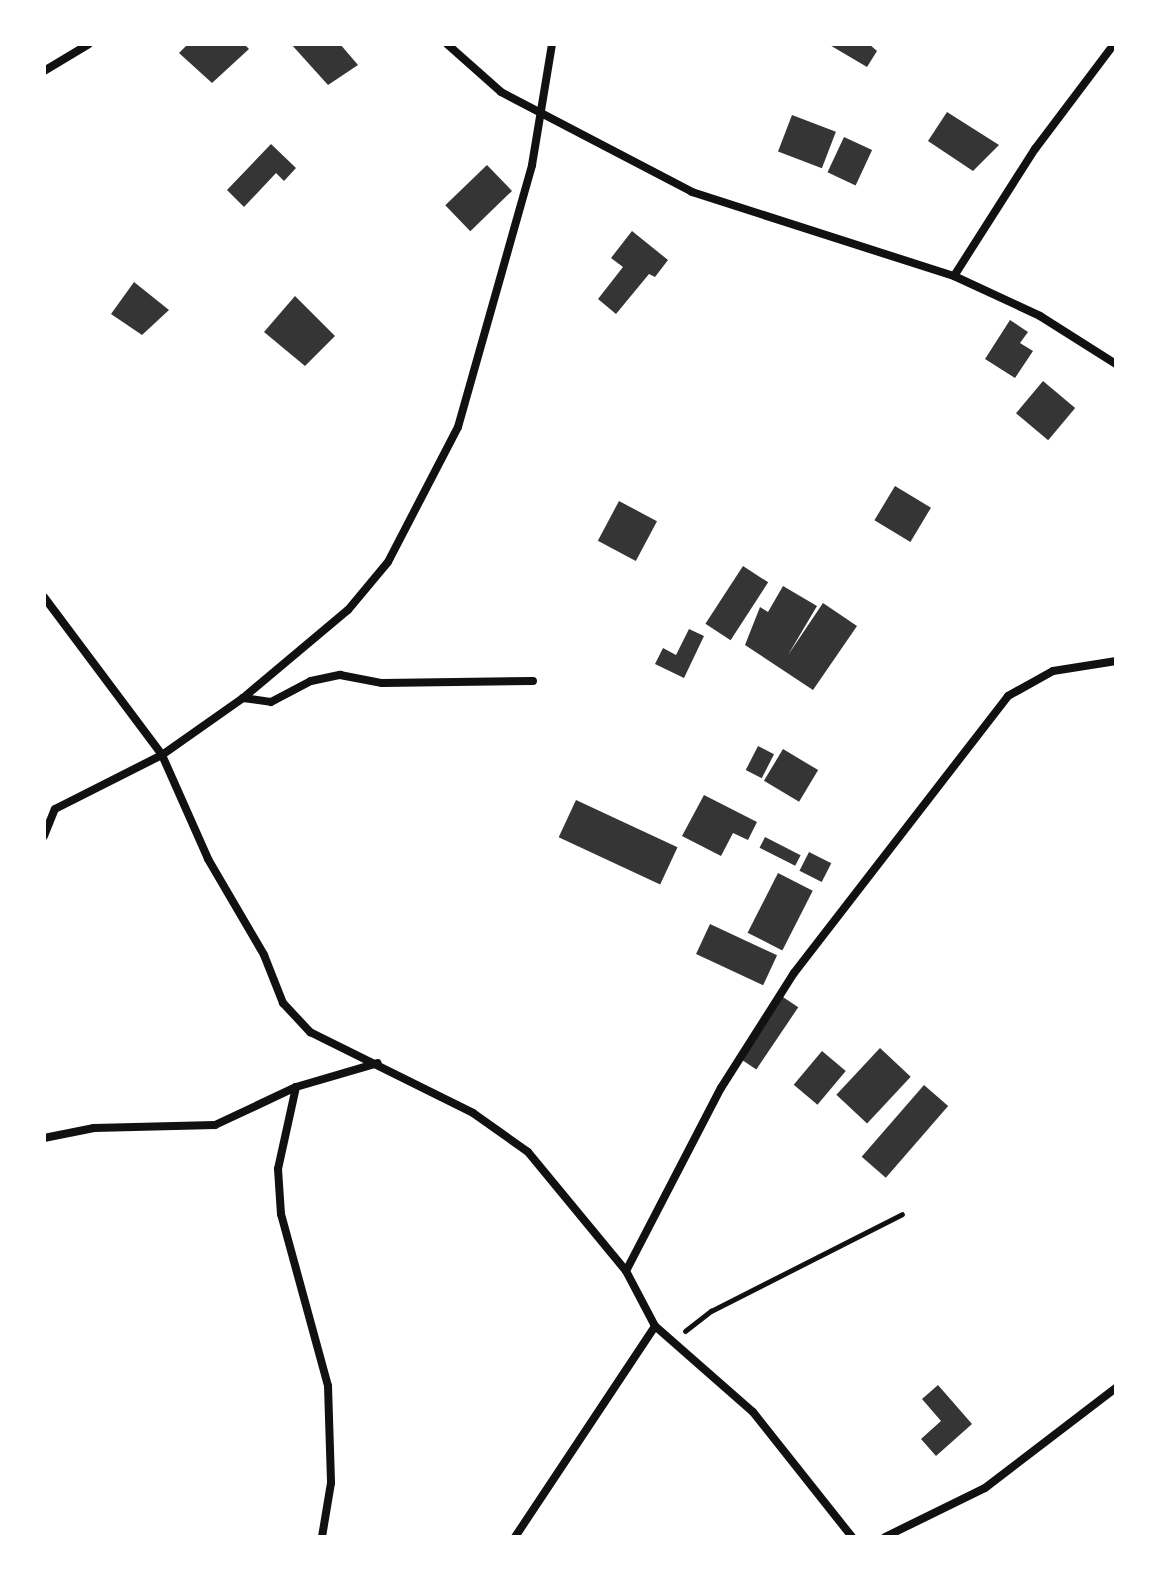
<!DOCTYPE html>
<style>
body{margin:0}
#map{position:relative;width:1160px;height:1581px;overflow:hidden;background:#fff;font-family:"Roboto Condensed",sans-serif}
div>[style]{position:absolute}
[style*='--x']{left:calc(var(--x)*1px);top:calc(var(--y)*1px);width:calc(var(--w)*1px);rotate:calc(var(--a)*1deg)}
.building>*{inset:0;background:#353535;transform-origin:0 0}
.path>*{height:5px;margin:-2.5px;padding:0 2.5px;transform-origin:2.5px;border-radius:2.5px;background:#111}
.minor>*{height:8px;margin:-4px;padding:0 4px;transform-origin:4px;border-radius:4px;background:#111}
span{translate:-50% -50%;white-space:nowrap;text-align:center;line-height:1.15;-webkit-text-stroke:8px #fff;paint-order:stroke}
.frame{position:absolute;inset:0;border:46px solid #fff;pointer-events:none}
</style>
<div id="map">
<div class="building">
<div style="clip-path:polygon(188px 44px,244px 44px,249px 49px,212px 83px,179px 53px)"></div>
<div style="clip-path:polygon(291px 44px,340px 44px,358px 65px,328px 85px)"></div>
<div style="clip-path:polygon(828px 44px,869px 44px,877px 51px,867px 67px)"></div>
<div style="clip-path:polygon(947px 112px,999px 145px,973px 171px,928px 141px)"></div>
<div style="left:792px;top:115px;width:47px;height:39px;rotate:21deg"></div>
<div style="left:844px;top:137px;width:31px;height:39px;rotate:25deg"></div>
<div style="clip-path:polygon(271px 144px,296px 168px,284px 181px,276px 173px,244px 207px,227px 190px)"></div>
<div style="left:487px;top:165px;width:36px;height:58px;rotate:46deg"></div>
<div style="clip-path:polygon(632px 231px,668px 260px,655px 277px,649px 274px,616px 314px,598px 299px,623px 267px,611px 258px)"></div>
<div style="clip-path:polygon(134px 282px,169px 310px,142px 335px,111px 314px)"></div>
<div style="clip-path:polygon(295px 296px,335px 336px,305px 366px,264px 332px)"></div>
<div style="clip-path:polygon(1010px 320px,1028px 332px,1020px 343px,1033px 351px,1015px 378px,985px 359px)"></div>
<div style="left:1043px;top:381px;width:42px;height:42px;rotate:40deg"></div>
<div style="left:895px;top:486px;width:42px;height:40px;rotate:31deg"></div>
<div style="left:619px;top:501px;width:43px;height:45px;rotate:28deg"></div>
<div style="left:743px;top:566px;width:30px;height:69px;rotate:33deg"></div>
<div style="clip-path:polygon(783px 586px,817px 606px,788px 655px,823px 603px,857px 626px,813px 690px,745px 645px,760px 607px,768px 612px)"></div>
<div style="clip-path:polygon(689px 629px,704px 636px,684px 678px,655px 664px,663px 648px,676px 655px)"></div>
<div style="left:758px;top:746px;width:18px;height:27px;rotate:27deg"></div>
<div style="left:783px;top:749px;width:41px;height:37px;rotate:31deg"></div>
<div style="clip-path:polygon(704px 795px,757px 822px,748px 840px,733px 833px,721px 856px,682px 836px)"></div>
<div style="left:576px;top:800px;width:112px;height:41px;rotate:25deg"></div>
<div style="left:765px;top:837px;width:40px;height:12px;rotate:27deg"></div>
<div style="left:809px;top:852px;width:25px;height:21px;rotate:27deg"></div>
<div style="left:778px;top:873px;width:39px;height:67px;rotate:27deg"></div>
<div style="left:710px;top:924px;width:74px;height:33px;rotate:25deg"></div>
<div style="left:780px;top:995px;width:22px;height:75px;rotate:34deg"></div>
<div style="left:880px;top:1048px;width:42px;height:64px;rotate:43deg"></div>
<div style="left:822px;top:1051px;width:31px;height:44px;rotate:40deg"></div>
<div style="left:924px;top:1085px;width:32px;height:95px;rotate:41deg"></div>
<div style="clip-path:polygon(938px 1385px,972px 1424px,936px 1456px,921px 1439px,941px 1421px,922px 1399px)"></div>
</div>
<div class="path">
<div style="--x:685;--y:1331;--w:33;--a:-38"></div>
<div style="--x:711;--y:1311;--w:214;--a:-26.9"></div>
</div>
<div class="minor">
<div style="--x:447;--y:44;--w:72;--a:41.6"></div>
<div style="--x:501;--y:92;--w:216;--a:27.6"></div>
<div style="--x:692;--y:192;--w:275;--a:17.8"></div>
<div style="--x:954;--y:276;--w:95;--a:24.9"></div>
<div style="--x:1040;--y:316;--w:90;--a:32.3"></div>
<div style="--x:44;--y:71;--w:52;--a:-31"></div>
<div style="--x:954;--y:276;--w:151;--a:-57.5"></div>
<div style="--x:1035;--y:149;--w:131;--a:-53"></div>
<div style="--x:44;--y:597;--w:197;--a:53.2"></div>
<div style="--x:162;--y:755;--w:114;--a:66.1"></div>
<div style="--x:208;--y:859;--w:111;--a:59.7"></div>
<div style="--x:264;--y:955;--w:52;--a:68.4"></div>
<div style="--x:283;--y:1003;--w:40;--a:47"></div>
<div style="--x:310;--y:1032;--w:182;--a:26.4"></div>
<div style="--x:473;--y:1113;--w:67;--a:35.3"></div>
<div style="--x:528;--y:1152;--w:154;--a:50.5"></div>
<div style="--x:626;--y:1271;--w:62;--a:62.2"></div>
<div style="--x:655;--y:1326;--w:130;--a:41.3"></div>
<div style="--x:753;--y:1412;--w:159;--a:51.6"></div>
<div style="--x:243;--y:698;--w:28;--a:8"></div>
<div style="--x:271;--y:702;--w:45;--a:-27.7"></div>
<div style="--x:311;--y:681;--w:30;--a:-12"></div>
<div style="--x:340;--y:675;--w:43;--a:10.8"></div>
<div style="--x:382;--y:683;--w:151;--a:-0.8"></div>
<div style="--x:44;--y:836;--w:29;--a:-68"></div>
<div style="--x:55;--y:809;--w:120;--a:-26.8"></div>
<div style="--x:162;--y:755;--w:99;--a:-35.1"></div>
<div style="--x:243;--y:698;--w:137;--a:-40"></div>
<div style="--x:348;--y:610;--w:62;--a:-50.2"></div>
<div style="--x:388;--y:562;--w:152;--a:-62.6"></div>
<div style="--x:458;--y:427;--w:272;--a:-74.2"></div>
<div style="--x:532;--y:165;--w:123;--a:-80.6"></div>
<div style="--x:296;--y:1087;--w:84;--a:102.4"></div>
<div style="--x:278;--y:1169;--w:45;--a:86.2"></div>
<div style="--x:281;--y:1214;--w:178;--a:74.7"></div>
<div style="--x:328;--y:1386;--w:97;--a:88.2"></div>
<div style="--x:331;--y:1483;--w:55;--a:99.5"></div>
<div style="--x:44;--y:1138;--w:51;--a:-11.3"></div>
<div style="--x:94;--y:1128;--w:121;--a:-1.4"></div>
<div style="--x:215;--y:1125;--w:89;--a:-25.1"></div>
<div style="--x:296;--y:1087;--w:85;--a:-16.3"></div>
<div style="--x:626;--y:1271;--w:206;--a:-62.6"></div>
<div style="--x:721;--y:1088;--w:136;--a:-57.6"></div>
<div style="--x:794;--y:973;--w:350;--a:-52.3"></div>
<div style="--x:1008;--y:696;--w:51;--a:-29.1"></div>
<div style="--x:1053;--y:671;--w:64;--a:-9"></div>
<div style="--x:515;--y:1537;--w:253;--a:-56.4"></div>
<div style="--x:885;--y:1537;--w:111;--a:-26.1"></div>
<div style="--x:985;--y:1488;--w:165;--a:-37.4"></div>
</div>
<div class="frame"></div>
</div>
